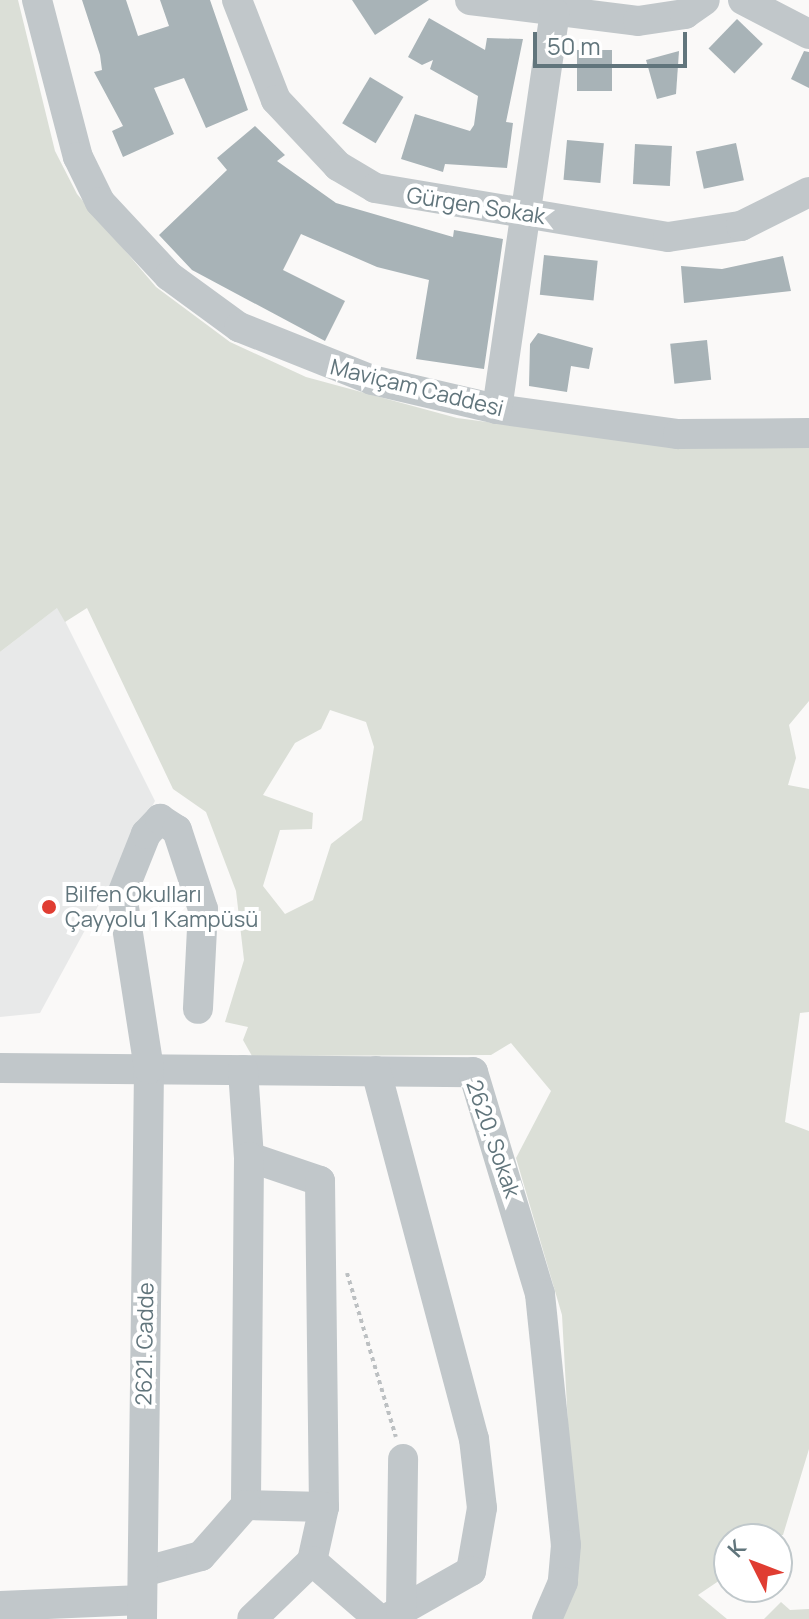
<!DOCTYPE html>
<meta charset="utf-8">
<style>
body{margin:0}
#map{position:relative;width:809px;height:1619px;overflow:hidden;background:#faf9f8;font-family:Manrope,sans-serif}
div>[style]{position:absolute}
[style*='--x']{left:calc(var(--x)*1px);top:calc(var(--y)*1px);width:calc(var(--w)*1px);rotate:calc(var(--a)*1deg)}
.built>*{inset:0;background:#e8e9e9}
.green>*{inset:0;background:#dbdfd7}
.building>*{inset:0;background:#a8b3b7;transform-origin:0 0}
.path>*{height:4px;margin-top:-2px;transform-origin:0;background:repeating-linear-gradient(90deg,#bcc0c2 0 4px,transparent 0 8px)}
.minor>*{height:30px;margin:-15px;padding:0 15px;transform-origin:15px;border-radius:15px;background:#c1c7ca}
.dots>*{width:22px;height:22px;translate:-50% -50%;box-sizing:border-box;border:4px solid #fff;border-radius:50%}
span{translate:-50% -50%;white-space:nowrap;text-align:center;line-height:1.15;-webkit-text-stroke:8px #fff;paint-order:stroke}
.street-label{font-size:22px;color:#61757c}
.poi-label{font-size:22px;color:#61757c}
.left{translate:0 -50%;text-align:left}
.north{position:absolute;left:713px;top:1523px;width:80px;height:80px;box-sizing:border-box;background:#fff;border:2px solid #c0c8cb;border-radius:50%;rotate:312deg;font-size:22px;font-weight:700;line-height:32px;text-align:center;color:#61757c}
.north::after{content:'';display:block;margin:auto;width:28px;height:36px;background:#e03d32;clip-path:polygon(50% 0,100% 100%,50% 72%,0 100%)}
.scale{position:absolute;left:533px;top:32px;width:154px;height:36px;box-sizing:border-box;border:4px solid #61757c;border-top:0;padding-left:10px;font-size:24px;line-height:28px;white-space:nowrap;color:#61757c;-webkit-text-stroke:6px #fff;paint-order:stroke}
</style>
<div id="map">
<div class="built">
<div style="clip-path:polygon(58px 607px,155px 801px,40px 1013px,0 1017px,0 652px)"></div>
</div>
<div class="green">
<div style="clip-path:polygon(evenodd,0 0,18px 0,55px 151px,77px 194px,156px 287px,230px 342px,306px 377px,457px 418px,662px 445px,809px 448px,809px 701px,789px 725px,796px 758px,788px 785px,809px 789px,809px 1012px,800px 1013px,785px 1122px,809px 1131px,809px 1449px,783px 1535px,729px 1539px,729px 1574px,698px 1595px,727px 1619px,561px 1619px,574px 1535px,562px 1315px,516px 1158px,551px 1091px,511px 1043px,491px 1055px,252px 1056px,243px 1040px,248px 1027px,225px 1022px,244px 960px,236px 891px,206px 812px,173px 789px,87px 608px,65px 622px,57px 608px,0 652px,0 0,330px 710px,366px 722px,374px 747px,362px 820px,331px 844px,313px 900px,285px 914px,263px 886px,280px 830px,312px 829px,313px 813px,263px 795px,295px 743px,321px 729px,330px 710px)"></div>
<div style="clip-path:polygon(781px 1602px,790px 1610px,809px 1609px,809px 1619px,764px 1619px)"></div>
</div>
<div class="building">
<div style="clip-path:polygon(82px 0,126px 0,138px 36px,169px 26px,160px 0,210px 0,248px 110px,206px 128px,184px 78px,154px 88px,174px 134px,123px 157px,112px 131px,123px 126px,94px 72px,102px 70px,100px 55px)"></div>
<div style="clip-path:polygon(352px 0,429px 0,375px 35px)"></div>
<div style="clip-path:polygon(429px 18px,485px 50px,487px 38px,523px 39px,506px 122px,513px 123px,507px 168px,445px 164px,443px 172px,401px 159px,415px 114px,470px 131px,474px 125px,478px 96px,430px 69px,433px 60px,422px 65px,408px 57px)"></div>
<div style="left:737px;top:19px;width:36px;height:41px;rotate:44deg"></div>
<div style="left:577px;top:50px;width:35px;height:41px"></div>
<div style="clip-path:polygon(679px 51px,676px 94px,657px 99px,646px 60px)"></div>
<div style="clip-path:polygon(804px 51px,809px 52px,809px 88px,791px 79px)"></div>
<div style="left:370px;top:77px;width:39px;height:54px;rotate:31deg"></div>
<div style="clip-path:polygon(255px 126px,285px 155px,277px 161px,336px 203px,453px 237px,454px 230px,503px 239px,484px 369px,416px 359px,429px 280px,377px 267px,301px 234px,283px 270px,345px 301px,325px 341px,192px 270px,159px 235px,227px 170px,217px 158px)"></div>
<div style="left:567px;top:140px;width:37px;height:40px;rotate:5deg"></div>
<div style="left:736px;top:143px;width:38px;height:41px;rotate:78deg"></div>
<div style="left:635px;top:144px;width:37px;height:40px;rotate:3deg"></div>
<div style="left:544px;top:255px;width:54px;height:40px;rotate:6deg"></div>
<div style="clip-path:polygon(783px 256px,791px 291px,684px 303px,681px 266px,722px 269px)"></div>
<div style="clip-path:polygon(538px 333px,593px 348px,589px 369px,571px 366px,567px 392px,529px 386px,530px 344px)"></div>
<div style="left:707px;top:340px;width:40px;height:37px;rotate:84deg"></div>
</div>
<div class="path">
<div style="--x:347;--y:1273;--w:171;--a:73.4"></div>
</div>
<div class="minor">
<div style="--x:37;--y:0;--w:162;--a:75.4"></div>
<div style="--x:78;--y:157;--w:50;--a:63.9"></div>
<div style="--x:100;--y:202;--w:101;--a:47"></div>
<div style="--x:169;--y:276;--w:87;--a:36.1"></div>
<div style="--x:239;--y:327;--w:143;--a:21.7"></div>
<div style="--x:372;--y:380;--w:128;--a:13.1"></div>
<div style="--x:497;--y:409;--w:183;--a:7.9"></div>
<div style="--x:678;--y:434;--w:131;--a:-0.4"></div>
<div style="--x:237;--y:0;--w:107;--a:68.7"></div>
<div style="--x:276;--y:100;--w:91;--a:46.8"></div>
<div style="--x:338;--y:166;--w:43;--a:30.7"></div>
<div style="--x:375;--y:188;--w:297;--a:9.5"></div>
<div style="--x:668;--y:237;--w:74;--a:-8.6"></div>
<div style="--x:741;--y:226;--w:76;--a:-26.6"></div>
<div style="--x:470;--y:0;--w:169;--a:7.1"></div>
<div style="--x:638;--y:21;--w:48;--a:-8.5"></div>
<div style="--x:685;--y:14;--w:24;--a:-35"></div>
<div style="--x:743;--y:0;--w:74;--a:27.3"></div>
<div style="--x:497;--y:409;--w:400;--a:-81.7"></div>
<div style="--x:0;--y:1068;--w:473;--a:0.5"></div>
<div style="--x:473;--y:1072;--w:232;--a:73.2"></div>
<div style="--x:540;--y:1294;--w:252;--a:84.1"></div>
<div style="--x:566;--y:1545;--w:37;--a:95"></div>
<div style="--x:563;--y:1582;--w:40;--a:113.4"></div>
<div style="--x:243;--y:1070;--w:87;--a:86.1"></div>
<div style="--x:249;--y:1157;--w:75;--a:18.7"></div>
<div style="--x:320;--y:1181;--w:326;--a:89.3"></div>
<div style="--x:324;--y:1507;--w:55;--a:102.5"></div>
<div style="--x:312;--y:1561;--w:83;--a:136"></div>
<div style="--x:376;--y:1071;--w:381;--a:75.1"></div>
<div style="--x:474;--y:1439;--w:69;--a:83.4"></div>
<div style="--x:482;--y:1508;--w:64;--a:99.9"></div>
<div style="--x:471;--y:1571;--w:98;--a:150.5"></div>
<div style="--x:249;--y:1157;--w:348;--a:90.5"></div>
<div style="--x:246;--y:1505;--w:78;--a:1.5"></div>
<div style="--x:312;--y:1561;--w:89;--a:40.9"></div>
<div style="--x:143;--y:1572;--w:60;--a:-15.4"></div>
<div style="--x:201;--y:1556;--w:68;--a:-48.6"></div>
<div style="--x:0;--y:1606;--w:142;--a:-2.4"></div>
<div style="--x:401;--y:1610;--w:151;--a:-89.2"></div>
<div style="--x:142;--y:1619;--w:550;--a:-89.27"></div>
<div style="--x:149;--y:1069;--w:177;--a:-98.8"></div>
<div style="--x:122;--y:894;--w:65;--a:-68.2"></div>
<div style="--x:146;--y:834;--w:21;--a:-47"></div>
<div style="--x:160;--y:819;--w:20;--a:33"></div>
<div style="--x:177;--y:830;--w:83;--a:71.8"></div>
<div style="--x:203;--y:909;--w:100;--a:92.9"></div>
</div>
<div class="dots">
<div style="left:49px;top:907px;background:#e03d32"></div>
</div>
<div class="street-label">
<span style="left:476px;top:206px;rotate:9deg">Gürgen Sokak</span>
<span style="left:417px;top:388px;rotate:14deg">Maviçam Caddesi</span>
<span style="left:493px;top:1139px;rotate:71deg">2620. Sokak</span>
<span style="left:145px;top:1344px;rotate:-89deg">2621. Cadde</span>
</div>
<div class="poi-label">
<span class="left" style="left:65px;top:907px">Bilfen Okulları<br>Çayyolu 1 Kampüsü</span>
</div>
<div class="north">K</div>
<div class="scale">50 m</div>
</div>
